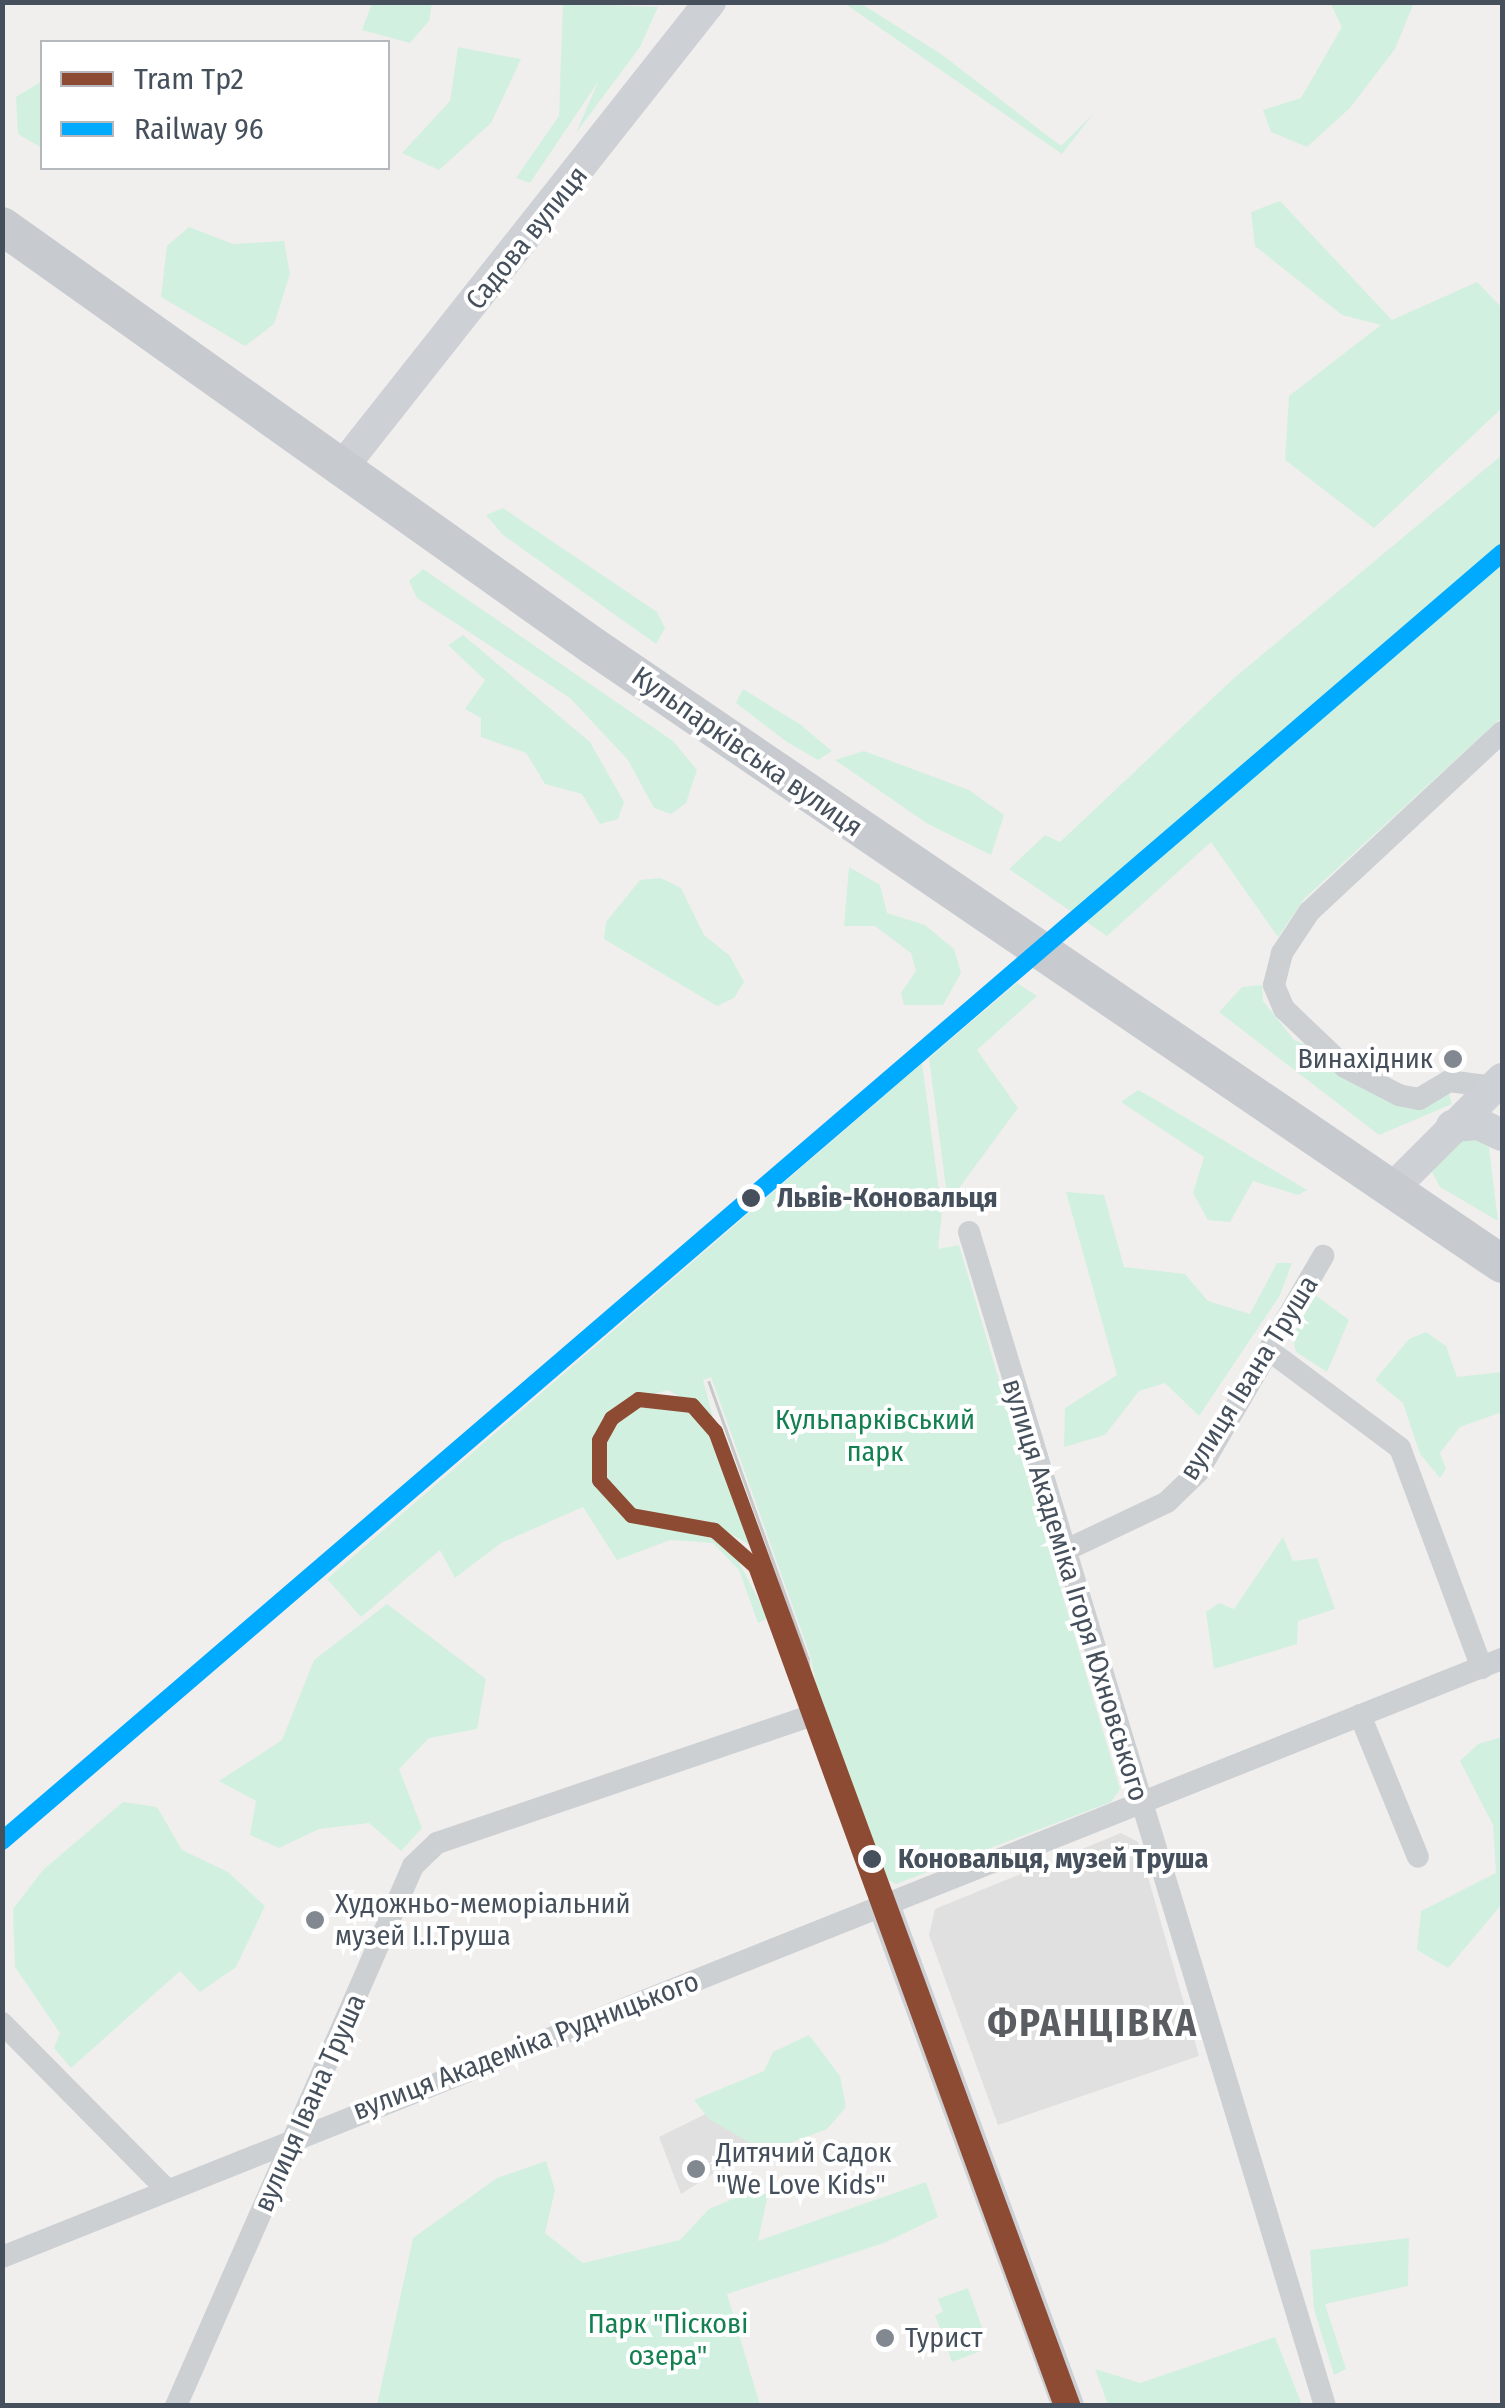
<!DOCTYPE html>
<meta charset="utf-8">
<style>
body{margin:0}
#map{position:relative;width:1505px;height:2408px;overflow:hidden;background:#f0efee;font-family:"Fira Sans Condensed",sans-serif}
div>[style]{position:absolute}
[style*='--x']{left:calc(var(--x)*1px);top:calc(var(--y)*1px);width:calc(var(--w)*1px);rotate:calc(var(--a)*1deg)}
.education>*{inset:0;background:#e1e0e0}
.green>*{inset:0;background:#d2f0df}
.street>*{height:22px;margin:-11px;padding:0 11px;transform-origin:11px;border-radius:11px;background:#ccd0d3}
.secondary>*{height:32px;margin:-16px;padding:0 16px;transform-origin:16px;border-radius:16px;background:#cdd0d4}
.primary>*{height:38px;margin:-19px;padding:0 19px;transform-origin:19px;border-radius:19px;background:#c7cacf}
.tram>*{height:2.5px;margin:-1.25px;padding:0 1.25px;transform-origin:1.25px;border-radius:1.25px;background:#c6c8ca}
.rail-1>*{height:18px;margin:-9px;padding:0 9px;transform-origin:9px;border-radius:9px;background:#0af}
.tram-1>*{height:15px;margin:-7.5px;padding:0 7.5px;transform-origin:7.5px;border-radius:7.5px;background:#8e4b34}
.dots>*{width:28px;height:28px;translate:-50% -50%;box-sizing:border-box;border:5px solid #fff;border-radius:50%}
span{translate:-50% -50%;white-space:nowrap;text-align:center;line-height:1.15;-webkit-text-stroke:8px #fff;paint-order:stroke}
.street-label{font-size:28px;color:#45505c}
.poi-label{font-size:28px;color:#45505c}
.right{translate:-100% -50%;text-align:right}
.left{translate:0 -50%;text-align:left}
.stop-label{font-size:28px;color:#45505c;font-weight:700}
.park-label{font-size:28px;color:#138050}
.district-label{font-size:38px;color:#5a5e63;font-weight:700;letter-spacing:2.5px}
.frame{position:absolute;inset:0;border:5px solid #45505c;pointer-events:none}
.legend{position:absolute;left:40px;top:40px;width:350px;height:130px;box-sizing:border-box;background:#fff;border:2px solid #b5b9be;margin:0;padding:12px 18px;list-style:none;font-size:30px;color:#45505c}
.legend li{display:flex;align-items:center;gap:20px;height:50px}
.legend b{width:50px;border:2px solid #b5b9be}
</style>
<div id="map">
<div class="education">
<div style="clip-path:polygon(1121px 1833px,1138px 1842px,1199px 2056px,998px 2125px,929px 1935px,935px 1909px)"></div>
<div style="clip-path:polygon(740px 2097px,760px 2144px,681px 2194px,659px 2137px)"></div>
</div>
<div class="green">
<div style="clip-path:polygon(372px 3px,372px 2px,432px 3px,429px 21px,410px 43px,362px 30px)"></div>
<div style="clip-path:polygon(563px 3px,658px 7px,640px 47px,576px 133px,598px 82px,530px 183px,516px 178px,559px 116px)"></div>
<div style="clip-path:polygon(844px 3px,860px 3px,941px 54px,1061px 146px,1093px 114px,1062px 154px)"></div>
<div style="clip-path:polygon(1414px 3px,1395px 49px,1350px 108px,1307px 147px,1271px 132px,1263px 110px,1301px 98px,1342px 27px,1331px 5px)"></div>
<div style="clip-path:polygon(458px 47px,521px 59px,491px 123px,439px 170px,402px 153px,450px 101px)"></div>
<div style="clip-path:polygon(42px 81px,42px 148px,18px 134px,16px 97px)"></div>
<div style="clip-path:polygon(1280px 201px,1392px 320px,1477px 282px,1502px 308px,1502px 408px,1374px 528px,1285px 460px,1289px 396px,1381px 325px,1342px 315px,1255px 246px,1251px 212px)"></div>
<div style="clip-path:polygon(189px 227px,233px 244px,284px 241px,290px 274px,274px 324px,245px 346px,161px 297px,167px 246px)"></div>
<div style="clip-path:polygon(1502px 455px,1502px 717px,1304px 899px,1278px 937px,1211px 842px,1107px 936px,1009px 869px,1045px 835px,1060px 842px,1233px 679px)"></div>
<div style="clip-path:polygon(503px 508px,657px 612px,665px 628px,656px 644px,503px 535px,486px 515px)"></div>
<div style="clip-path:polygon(423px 569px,673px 741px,697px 770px,686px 803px,671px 814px,654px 808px,628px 760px,570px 698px,417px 598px,409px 581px)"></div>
<div style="clip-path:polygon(463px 635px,590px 742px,624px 802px,618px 819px,600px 824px,582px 794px,545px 784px,526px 753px,481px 737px,481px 718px,465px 709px,485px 680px,448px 645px)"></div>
<div style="clip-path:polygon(743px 689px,801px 725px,832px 751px,818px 760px,787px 742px,736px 703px)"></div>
<div style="clip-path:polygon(864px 751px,969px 790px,1004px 815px,991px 855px,928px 824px,835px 760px)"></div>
<div style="clip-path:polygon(849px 867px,880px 885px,887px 913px,925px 925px,954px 949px,961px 973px,943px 1005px,904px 1005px,901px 993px,916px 971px,911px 953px,875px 926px,844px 926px)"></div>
<div style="clip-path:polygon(661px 878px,681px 888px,704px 935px,730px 956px,744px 982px,734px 998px,717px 1006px,604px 939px,606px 922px,640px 880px)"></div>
<div style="clip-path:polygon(1017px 983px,1037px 996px,977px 1050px,1018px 1108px,948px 1203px,929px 1058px)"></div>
<div style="clip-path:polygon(1262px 985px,1263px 1001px,1294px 1040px,1355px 1064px,1399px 1095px,1448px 1090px,1452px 1104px,1379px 1135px,1219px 1012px,1242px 987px)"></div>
<div style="clip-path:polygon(922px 1063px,942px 1213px,938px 1249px,959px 1245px,1120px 1789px,1111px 1802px,896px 1884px,884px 1878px,821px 1708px,810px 1655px,711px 1377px,703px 1380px,713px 1417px,668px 1390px,617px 1405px,594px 1437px,593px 1479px,628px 1521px,697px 1532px,731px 1547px,768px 1618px,758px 1623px,739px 1570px,713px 1543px,670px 1540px,617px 1560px,583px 1507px,501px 1543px,455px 1578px,440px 1550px,361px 1617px,327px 1579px)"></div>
<div style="clip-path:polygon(1138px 1090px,1151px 1097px,1307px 1190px,1298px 1195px,1253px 1181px,1230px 1222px,1208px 1220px,1193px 1193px,1204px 1157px,1121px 1102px)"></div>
<div style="clip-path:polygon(1468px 1135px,1488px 1140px,1498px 1221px,1440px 1187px,1431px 1170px)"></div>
<div style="clip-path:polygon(1066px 1192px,1104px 1195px,1124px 1267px,1185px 1274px,1208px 1301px,1250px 1314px,1277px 1263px,1292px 1263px,1280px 1295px,1199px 1416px,1165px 1383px,1139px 1391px,1105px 1435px,1064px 1447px,1065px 1408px,1117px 1375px)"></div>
<div style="clip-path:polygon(1315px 1295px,1349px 1320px,1327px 1372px,1296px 1352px,1292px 1337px)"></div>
<div style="clip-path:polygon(1426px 1332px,1446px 1346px,1457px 1377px,1502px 1372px,1502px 1412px,1460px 1427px,1440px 1453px,1446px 1469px,1440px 1478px,1420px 1454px,1403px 1403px,1375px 1380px,1409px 1339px)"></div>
<div style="clip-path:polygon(650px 1403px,684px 1408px,704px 1424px,752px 1546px,707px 1521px,642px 1514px,616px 1495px,604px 1471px,605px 1444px,620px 1418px)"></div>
<div style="clip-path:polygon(1283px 1537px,1293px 1561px,1317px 1558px,1335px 1609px,1298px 1621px,1297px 1644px,1214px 1669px,1206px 1612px,1219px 1603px,1234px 1609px)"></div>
<div style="clip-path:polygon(387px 1604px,486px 1679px,477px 1729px,429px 1738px,399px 1769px,422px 1828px,401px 1851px,369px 1823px,319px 1829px,279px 1848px,250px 1835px,256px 1801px,219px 1781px,282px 1740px,314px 1660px)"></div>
<div style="clip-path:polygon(1502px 1737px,1502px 1904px,1448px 1968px,1417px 1950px,1421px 1911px,1496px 1873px,1493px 1825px,1460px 1761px,1478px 1744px)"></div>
<div style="clip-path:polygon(123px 1802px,157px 1807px,182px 1850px,228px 1872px,265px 1906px,236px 1967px,200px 1992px,180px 1971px,71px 2068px,54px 2048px,60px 2033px,15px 1967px,13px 1909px,43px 1870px)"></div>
<div style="clip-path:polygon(809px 2035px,840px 2076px,846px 2107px,827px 2129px,766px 2152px,709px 2119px,694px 2100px,764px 2071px,773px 2052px)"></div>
<div style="clip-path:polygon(546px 2161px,555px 2190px,545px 2233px,583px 2263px,680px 2240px,709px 2209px,747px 2193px,768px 2194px,758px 2241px,926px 2182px,938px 2217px,884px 2243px,727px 2294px,760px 2405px,377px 2405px,413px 2238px,497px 2178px)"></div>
<div style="clip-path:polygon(1409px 2238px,1408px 2286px,1325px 2304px,1346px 2369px,1334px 2375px,1314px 2309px,1310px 2250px)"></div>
<div style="clip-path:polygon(968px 2288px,985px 2336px,977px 2339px,981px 2351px,952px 2362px,935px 2315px,943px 2312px,938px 2299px)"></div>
<div style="clip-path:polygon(1275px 2337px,1302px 2405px,1108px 2405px,1095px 2369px,1140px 2383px)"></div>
</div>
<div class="street">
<div style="--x:1494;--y:1087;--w:45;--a:-172.4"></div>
<div style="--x:1449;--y:1081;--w:35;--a:149"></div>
<div style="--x:1419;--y:1099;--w:20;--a:-169"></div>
<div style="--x:1399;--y:1095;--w:61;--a:-152.6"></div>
<div style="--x:1345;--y:1067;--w:84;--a:-136.4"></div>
<div style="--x:1284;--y:1009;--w:26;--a:-113"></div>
<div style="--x:1274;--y:985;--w:33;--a:-76"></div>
<div style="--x:1282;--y:953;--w:49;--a:-56.6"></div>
<div style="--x:1309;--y:912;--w:264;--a:-43"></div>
<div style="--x:969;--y:1232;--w:1227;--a:73.13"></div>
<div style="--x:1270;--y:1351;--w:162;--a:36.7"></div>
<div style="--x:1400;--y:1448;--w:235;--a:69.6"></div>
<div style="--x:1064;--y:1551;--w:114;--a:-25.4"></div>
<div style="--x:1167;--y:1502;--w:43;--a:-44.1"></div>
<div style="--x:1198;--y:1472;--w:250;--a:-59.9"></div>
<div style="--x:1360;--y:1715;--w:153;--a:67.8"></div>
<div style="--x:2;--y:2023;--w:232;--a:45.3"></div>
<div style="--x:2;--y:2257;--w:1615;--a:-21.74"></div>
<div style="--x:176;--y:2406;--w:590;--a:-66.3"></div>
<div style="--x:413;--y:1866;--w:33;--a:-44"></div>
<div style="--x:437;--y:1843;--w:399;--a:-18.8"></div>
<div style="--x:815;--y:1714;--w:203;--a:70.1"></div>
</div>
<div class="secondary">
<div style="--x:340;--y:470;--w:597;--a:-51.67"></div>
<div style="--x:1452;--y:1126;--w:27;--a:-4"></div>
<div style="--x:1479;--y:1124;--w:25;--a:26"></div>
<div style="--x:1391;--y:1190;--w:157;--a:-45"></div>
<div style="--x:884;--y:1905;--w:534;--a:69.83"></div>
</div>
<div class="primary">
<div style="--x:2;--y:226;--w:725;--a:35.4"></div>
<div style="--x:593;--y:646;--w:1099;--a:34.21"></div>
</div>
<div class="tram">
<div style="--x:709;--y:1382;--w:293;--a:70.3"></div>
<div style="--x:808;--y:1658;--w:31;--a:84"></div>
</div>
<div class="rail-1">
<div style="--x:2;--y:1841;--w:1977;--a:-40.65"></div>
</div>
<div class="tram-1">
<div style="--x:1061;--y:2406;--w:894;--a:-110.02"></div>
<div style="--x:755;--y:1566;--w:55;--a:-138.7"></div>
<div style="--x:714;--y:1530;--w:84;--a:-169.8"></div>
<div style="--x:631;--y:1515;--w:47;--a:-132.4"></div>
<div style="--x:599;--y:1480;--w:40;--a:-90"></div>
<div style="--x:599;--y:1440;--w:25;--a:-61"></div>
<div style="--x:611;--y:1418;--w:33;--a:-35"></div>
<div style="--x:638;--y:1399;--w:54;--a:6.3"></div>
<div style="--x:692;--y:1405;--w:35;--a:49"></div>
<div style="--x:715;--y:1431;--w:1039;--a:69.84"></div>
</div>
<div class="dots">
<div style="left:1453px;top:1059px;background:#81888f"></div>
<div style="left:751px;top:1198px;background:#45505c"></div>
<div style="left:872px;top:1859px;background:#45505c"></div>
<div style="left:315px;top:1920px;background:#81888f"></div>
<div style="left:696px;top:2169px;background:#81888f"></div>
<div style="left:885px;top:2338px;background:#81888f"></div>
</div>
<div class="street-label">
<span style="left:527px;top:238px;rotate:-51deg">Садова вулиця</span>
<span style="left:747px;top:752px;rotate:35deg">Кульпарківська вулиця</span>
<span style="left:1249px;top:1378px;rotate:-58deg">вулиця Івана Труша</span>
<span style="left:1075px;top:1590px;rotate:73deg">вулиця Академіка Ігоря Юхновського</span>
<span style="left:526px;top:2046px;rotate:-21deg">вулиця Академіка Рудницького</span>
<span style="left:310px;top:2103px;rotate:-66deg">вулиця Івана Труша</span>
</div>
<div class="poi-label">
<span class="right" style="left:1433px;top:1059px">Винахідник</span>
<span class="left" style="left:335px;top:1920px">Художньо-меморіальний<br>музей І.І.Труша</span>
<span class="left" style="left:716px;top:2169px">Дитячий Садок<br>"We Love Kids"</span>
<span class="left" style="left:905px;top:2338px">Турист</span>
</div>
<div class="stop-label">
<span class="left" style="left:777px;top:1198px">Львів-Коновальця</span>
<span class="left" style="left:898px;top:1859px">Коновальця, музей Труша</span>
</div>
<div class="park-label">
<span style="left:875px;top:1436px">Кульпарківський<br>парк</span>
<span style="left:668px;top:2340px">Парк "Піскові<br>озера"</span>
</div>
<div class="district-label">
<span style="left:1093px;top:2024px">ФРАНЦІВКА</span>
</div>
<div class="frame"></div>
<ul class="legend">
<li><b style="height:12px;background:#8e4b34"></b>Tram Тр2</li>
<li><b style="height:12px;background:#0af"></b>Railway 96</li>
</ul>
</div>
